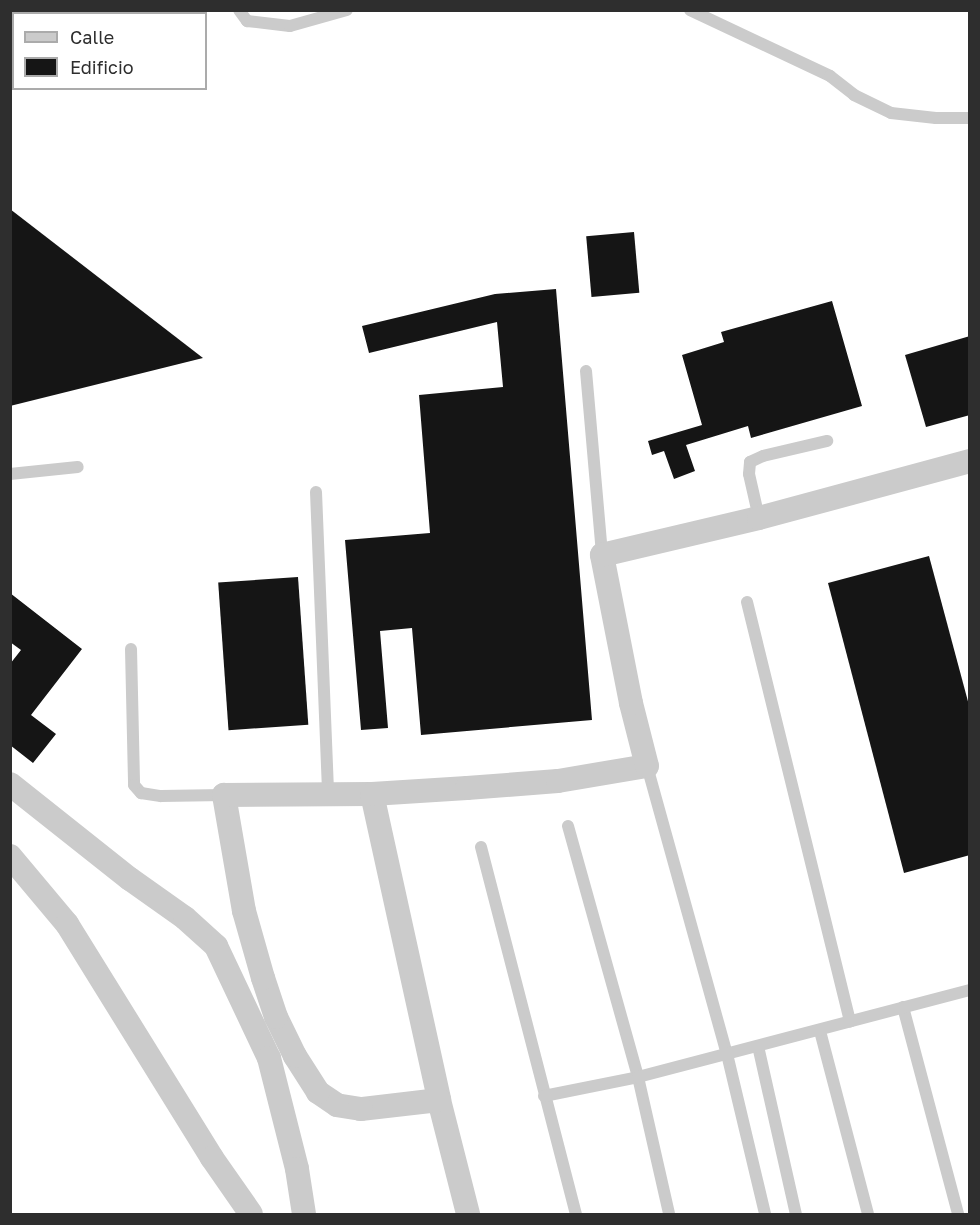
<!DOCTYPE html>
<style>
body{margin:0}
#map{position:relative;width:980px;height:1225px;overflow:hidden;background:#fff;font-family:"Golos Text",sans-serif}
div>[style]{position:absolute}
[style*='--x']{left:calc(var(--x)*1px);top:calc(var(--y)*1px);width:calc(var(--w)*1px);rotate:calc(var(--a)*1deg)}
.building>*{inset:0;background:#151515;transform-origin:0 0}
.service>*{height:12px;margin:-6px;padding:0 6px;transform-origin:6px;border-radius:6px;background:#cbcbcb}
.minor>*{height:24px;margin:-12px;padding:0 12px;transform-origin:12px;border-radius:12px;background:#cbcbcb}
span{translate:-50% -50%;white-space:nowrap;text-align:center;line-height:1.15;-webkit-text-stroke:6px #fff;paint-order:stroke}
.frame{position:absolute;inset:0;border:12px solid #2e2e2e;pointer-events:none}
.legend{position:absolute;left:12px;top:12px;width:195px;height:78px;box-sizing:border-box;background:#fff;border:2px solid #ababab;margin:0;padding:8px 10px;list-style:none;font-size:18px;color:#2e2e2e}
.legend li{display:flex;align-items:center;gap:12px;height:30px}
.legend b{width:30px;border:2px solid #ababab}
</style>
<div id="map">
<div class="building">
<div style="clip-path:polygon(10px 209px,203px 358px,10px 406px)"></div>
<div style="left:634px;top:232px;width:61px;height:48px;rotate:85deg"></div>
<div style="clip-path:polygon(556px 289px,592px 720px,421px 735px,412px 628px,380px 631px,388px 728px,361px 730px,345px 540px,430px 533px,419px 395px,503px 387px,497px 322px,369px 353px,362px 326px,495px 294px)"></div>
<div style="clip-path:polygon(832px 301px,862px 406px,751px 438px,748px 426px,686px 445px,695px 471px,674px 479px,664px 451px,652px 455px,648px 441px,702px 425px,682px 355px,724px 342px,721px 332px)"></div>
<div style="clip-path:polygon(970px 336px,970px 415px,926px 427px,905px 355px)"></div>
<div style="clip-path:polygon(929px 556px,970px 709px,970px 855px,904px 873px,828px 583px)"></div>
<div style="left:298px;top:577px;width:148px;height:80px;rotate:86deg"></div>
<div style="clip-path:polygon(10px 593px,82px 649px,31px 715px,56px 734px,33px 763px,10px 745px,10px 664px,21px 650px,10px 642px)"></div>
</div>
<div class="service">
<div style="--x:239;--y:10;--w:14;--a:54"></div>
<div style="--x:247;--y:21;--w:43;--a:6.6"></div>
<div style="--x:290;--y:26;--w:59;--a:-15.7"></div>
<div style="--x:690;--y:10;--w:155;--a:25.2"></div>
<div style="--x:830;--y:76;--w:31;--a:38"></div>
<div style="--x:854;--y:95;--w:41;--a:25.9"></div>
<div style="--x:891;--y:113;--w:45;--a:6.3"></div>
<div style="--x:936;--y:118;--w:34;--a:0"></div>
<div style="--x:586;--y:371;--w:185;--a:85"></div>
<div style="--x:10;--y:474;--w:68;--a:-5.9"></div>
<div style="--x:316;--y:492;--w:303;--a:87.7"></div>
<div style="--x:759;--y:518;--w:45;--a:-102.8"></div>
<div style="--x:749;--y:474;--w:12;--a:-85"></div>
<div style="--x:750;--y:462;--w:14;--a:-25"></div>
<div style="--x:763;--y:456;--w:66;--a:-13.2"></div>
<div style="--x:747;--y:602;--w:432;--a:76.2"></div>
<div style="--x:131;--y:649;--w:136;--a:88.7"></div>
<div style="--x:134;--y:785;--w:11;--a:49"></div>
<div style="--x:141;--y:793;--w:20;--a:9"></div>
<div style="--x:161;--y:796;--w:63;--a:-0.9"></div>
<div style="--x:647;--y:766;--w:299;--a:74.5"></div>
<div style="--x:727;--y:1054;--w:164;--a:76.6"></div>
<div style="--x:568;--y:826;--w:261;--a:74.4"></div>
<div style="--x:638;--y:1077;--w:140;--a:77.2"></div>
<div style="--x:481;--y:847;--w:379;--a:75.5"></div>
<div style="--x:903;--y:1007;--w:214;--a:75.1"></div>
<div style="--x:820;--y:1031;--w:189;--a:75.3"></div>
<div style="--x:758;--y:1046;--w:172;--a:77.3"></div>
<div style="--x:544;--y:1096;--w:96;--a:-11.4"></div>
<div style="--x:638;--y:1077;--w:343;--a:-14.7"></div>
</div>
<div class="minor">
<div style="--x:10;--y:784;--w:153;--a:38.4"></div>
<div style="--x:130;--y:879;--w:67;--a:35.3"></div>
<div style="--x:185;--y:918;--w:42;--a:42.1"></div>
<div style="--x:216;--y:946;--w:124;--a:64.7"></div>
<div style="--x:269;--y:1058;--w:114;--a:75.8"></div>
<div style="--x:297;--y:1169;--w:46;--a:81.2"></div>
<div style="--x:372;--y:794;--w:313;--a:77.6"></div>
<div style="--x:439;--y:1100;--w:118;--a:75.7"></div>
<div style="--x:10;--y:856;--w:89;--a:50"></div>
<div style="--x:67;--y:924;--w:275;--a:58.2"></div>
<div style="--x:212;--y:1158;--w:68;--a:55.1"></div>
<div style="--x:439;--y:1100;--w:79;--a:173.4"></div>
<div style="--x:361;--y:1109;--w:24;--a:-171"></div>
<div style="--x:337;--y:1105;--w:23;--a:-146"></div>
<div style="--x:318;--y:1092;--w:43;--a:-122.6"></div>
<div style="--x:295;--y:1056;--w:43;--a:-116"></div>
<div style="--x:276;--y:1017;--w:41;--a:-108.4"></div>
<div style="--x:263;--y:978;--w:70;--a:-105.8"></div>
<div style="--x:244;--y:911;--w:118;--a:-99.8"></div>
<div style="--x:224;--y:795;--w:148;--a:-0.4"></div>
<div style="--x:372;--y:794;--w:95;--a:-3.6"></div>
<div style="--x:467;--y:788;--w:91;--a:-4.4"></div>
<div style="--x:558;--y:781;--w:90;--a:-9.6"></div>
<div style="--x:647;--y:766;--w:65;--a:-104.3"></div>
<div style="--x:631;--y:703;--w:151;--a:-101.1"></div>
<div style="--x:602;--y:555;--w:161;--a:-13.3"></div>
<div style="--x:759;--y:518;--w:219;--a:-15.1"></div>
</div>
<div class="frame"></div>
<ul class="legend">
<li><b style="height:8px;background:#cbcbcb"></b>Calle</li>
<li><b style="height:16px;background:#151515"></b>Edificio</li>
</ul>
</div>
